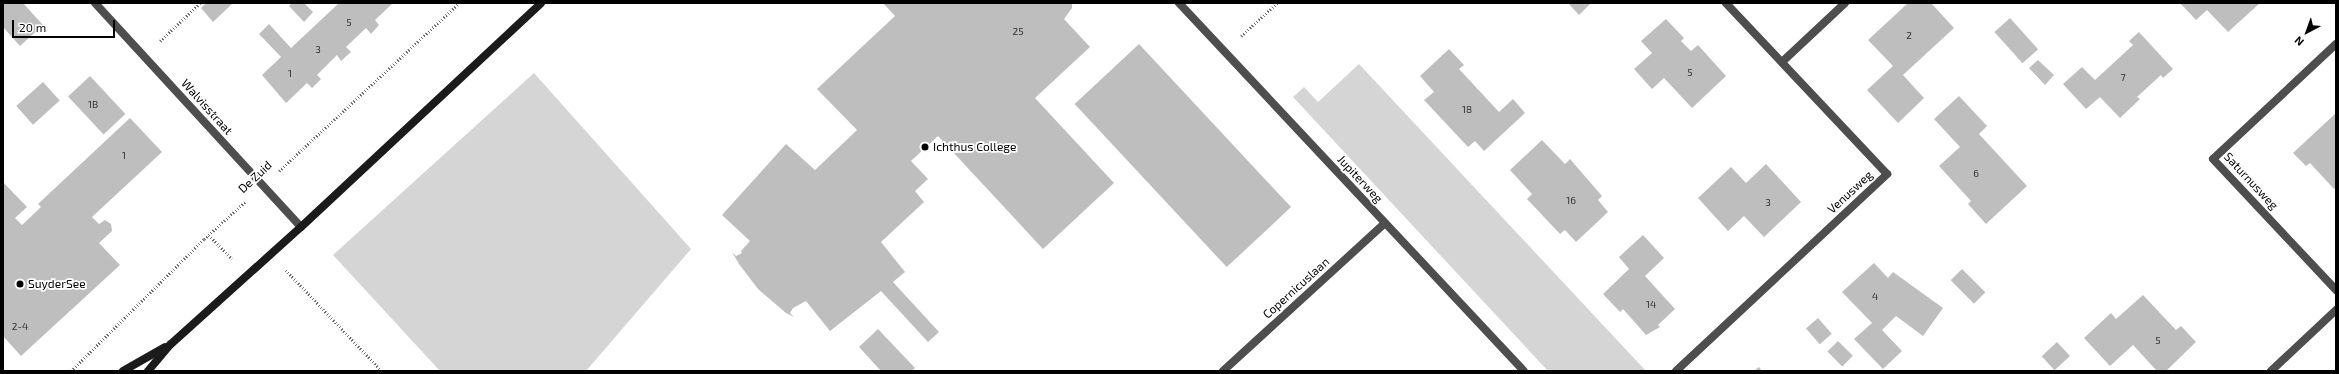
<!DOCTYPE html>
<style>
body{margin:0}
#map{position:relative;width:2339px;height:374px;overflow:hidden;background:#fff;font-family:"Exo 2",sans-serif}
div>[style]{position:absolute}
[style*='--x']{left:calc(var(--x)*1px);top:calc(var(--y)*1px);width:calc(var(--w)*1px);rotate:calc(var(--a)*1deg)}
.green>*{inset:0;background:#d5d5d5}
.building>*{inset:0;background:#bebebe;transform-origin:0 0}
.path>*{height:2.5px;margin-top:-1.25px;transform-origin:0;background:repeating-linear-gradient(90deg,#707070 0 1px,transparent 0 3px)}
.street>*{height:8px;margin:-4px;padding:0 4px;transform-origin:4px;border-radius:4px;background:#4e4e4e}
.secondary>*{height:8px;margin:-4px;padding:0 4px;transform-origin:4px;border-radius:4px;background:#1b1b1b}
.dots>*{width:11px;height:11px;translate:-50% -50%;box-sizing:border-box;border:2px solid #fff;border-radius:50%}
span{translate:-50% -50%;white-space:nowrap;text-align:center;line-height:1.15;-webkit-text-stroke:3.5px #fff;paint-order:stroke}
.number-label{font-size:10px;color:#303030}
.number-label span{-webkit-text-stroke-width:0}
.street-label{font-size:12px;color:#000}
.poi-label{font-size:12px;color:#000}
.left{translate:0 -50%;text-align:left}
.frame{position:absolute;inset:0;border:4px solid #000;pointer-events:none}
.north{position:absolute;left:2287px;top:12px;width:40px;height:40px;-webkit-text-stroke:3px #fff;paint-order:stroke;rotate:221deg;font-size:11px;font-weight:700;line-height:16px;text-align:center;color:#000}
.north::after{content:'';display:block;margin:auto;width:14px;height:18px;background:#000;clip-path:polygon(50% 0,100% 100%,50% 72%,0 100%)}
.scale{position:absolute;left:12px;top:20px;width:103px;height:18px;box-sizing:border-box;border:2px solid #000;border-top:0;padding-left:5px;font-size:12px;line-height:14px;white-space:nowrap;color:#000;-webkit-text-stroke:3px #fff;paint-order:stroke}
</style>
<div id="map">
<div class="green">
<div style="clip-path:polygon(1359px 64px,1646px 371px,1548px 371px,1293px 97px,1304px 87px,1318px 102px)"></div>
<div style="clip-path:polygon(534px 73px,691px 249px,586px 371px,440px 371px,333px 255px)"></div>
</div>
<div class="building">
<div style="clip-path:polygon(3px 3px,23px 3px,43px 25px,20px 46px,3px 27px)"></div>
<div style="clip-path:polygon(206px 3px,233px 3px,213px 22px,201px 8px)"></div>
<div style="clip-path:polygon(292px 3px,304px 3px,313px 12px,304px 22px,289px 6px)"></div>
<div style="clip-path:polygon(339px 3px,393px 3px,375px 20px,379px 25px,371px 34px,366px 28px,346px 47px,351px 52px,341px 61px,337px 55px,317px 75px,321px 79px,312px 88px,307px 83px,286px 103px,262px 75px,281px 57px,259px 34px,269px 24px,291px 48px)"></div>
<div style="clip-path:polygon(883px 3px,1072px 3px,1072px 8px,1064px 19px,1090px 47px,1035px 98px,1114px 183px,1043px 249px,938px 136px,911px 161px,928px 179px,915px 191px,924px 202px,881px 242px,905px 272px,893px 282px,939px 332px,928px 342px,881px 291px,830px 331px,806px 301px,793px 308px,790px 313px,794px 317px,786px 313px,758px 289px,739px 264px,732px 252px,736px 256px,742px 253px,741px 251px,750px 241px,722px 215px,786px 144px,815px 170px,857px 130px,817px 89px,895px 16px)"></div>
<div style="clip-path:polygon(1568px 3px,1591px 3px,1579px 15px)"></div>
<div style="clip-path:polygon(1908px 3px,1931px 3px,1954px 28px,1903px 75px,1924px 98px,1898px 123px,1867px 90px,1893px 66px,1868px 40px)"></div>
<div style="clip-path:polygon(2180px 3px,2260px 3px,2228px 32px,2207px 10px,2196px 20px)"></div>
<div style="left:2010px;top:18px;width:42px;height:21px;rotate:48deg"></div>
<div style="clip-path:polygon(1666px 19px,1684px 38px,1681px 41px,1691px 51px,1698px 45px,1726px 76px,1692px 108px,1664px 78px,1652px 89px,1634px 69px,1652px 53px,1641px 41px)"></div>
<div style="clip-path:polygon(2139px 32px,2173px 69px,2163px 78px,2161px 75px,2137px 97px,2140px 99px,2120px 118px,2100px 97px,2086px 109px,2063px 84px,2082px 67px,2095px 80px,2133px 45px,2129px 41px)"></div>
<div style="left:1139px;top:44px;width:223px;height:88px;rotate:47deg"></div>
<div style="clip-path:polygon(1449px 49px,1464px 65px,1459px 69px,1499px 112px,1513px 99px,1525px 113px,1484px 151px,1475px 141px,1468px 147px,1424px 100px,1434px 92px,1420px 76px)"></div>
<div style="clip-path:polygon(2038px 60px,2054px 75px,2045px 85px,2029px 68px)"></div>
<div style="left:90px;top:76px;width:52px;height:30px;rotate:47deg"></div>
<div style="left:43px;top:82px;width:25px;height:36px;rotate:48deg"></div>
<div style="clip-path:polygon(1959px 96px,1987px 126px,1979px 134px,2027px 186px,1986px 224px,1968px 204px,1971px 201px,1939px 166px,1960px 147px,1934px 119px)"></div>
<div style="clip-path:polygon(2336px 113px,2336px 187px,2334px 189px,2310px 163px,2306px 166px,2293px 153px)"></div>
<div style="clip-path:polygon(130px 118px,162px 152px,92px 217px,99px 224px,105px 220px,111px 224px,112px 231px,99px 243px,120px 265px,21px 356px,3px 336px,3px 182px,27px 207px,15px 218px,22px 225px,41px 207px,38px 204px)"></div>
<div style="clip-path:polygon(1542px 140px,1565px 164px,1570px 159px,1602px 196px,1598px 200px,1608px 212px,1576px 242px,1565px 230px,1560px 234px,1527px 199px,1532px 194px,1510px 170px)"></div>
<div style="clip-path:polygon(1766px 164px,1801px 202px,1764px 237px,1744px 216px,1728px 231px,1698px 198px,1731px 167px,1746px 183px)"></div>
<div style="clip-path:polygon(1643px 235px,1664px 258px,1645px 276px,1675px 309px,1658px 325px,1660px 327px,1646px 335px,1623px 309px,1620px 312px,1603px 294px,1629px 269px,1619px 257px)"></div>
<div style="clip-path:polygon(1874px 263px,1888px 278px,1893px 272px,1943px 308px,1923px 336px,1896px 316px,1882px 330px,1902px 351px,1883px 369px,1854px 339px,1872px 323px,1842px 292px)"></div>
<div style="left:1962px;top:269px;width:33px;height:16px;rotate:45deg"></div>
<div style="clip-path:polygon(2143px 295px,2176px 330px,2181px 326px,2196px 342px,2166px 371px,2157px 371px,2133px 345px,2110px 366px,2084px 338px,2111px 313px,2116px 319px)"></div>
<div style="left:1818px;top:318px;width:21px;height:16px;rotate:49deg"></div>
<div style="clip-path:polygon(878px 329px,915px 368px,912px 371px,881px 371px,859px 347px)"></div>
<div style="left:1838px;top:341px;width:21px;height:15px;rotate:45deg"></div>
<div style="left:2057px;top:342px;width:19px;height:21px;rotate:47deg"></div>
<div style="clip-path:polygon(1759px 367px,1762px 371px,1754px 371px)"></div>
</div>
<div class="path">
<div style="--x:1241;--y:36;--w:49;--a:-42.5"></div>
<div style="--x:160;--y:41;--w:55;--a:-43.5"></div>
<div style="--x:279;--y:171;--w:246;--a:-43"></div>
<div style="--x:209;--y:235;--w:33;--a:46"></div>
<div style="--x:286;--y:270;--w:139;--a:46.5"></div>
<div style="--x:71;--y:371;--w:187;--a:-44.8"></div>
<div style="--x:204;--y:239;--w:57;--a:-42.1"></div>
</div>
<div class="street">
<div style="--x:95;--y:3;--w:304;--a:47.4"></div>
<div style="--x:1179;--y:3;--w:504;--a:46.85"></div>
<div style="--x:2336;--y:44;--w:168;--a:136.9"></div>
<div style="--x:2213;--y:159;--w:180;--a:46.8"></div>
<div style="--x:1782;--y:62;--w:86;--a:-43.1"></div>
<div style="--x:1223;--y:371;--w:219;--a:-42.4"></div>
<div style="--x:1676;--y:371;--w:289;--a:-43"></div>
<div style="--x:1887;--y:174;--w:235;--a:-133.3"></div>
<div style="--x:2271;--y:371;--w:89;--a:-43.2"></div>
</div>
<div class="secondary">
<div style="--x:123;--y:371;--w:48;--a:-29.7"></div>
<div style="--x:148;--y:371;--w:35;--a:-50"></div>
<div style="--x:171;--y:344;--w:175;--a:-42"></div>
<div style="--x:301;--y:227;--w:328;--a:-43"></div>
</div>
<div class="dots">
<div style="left:925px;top:147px;background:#000"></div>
<div style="left:20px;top:284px;background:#000"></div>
</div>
<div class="number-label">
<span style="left:349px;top:23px">5</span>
<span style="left:1018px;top:32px">25</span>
<span style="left:1909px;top:36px">2</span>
<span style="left:318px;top:50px">3</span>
<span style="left:1690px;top:73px">5</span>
<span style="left:290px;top:74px">1</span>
<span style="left:2123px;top:78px">7</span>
<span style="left:93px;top:105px">1B</span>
<span style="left:1467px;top:110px">18</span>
<span style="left:124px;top:156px">1</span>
<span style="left:1976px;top:174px">6</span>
<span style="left:1571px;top:201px">16</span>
<span style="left:1768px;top:203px">3</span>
<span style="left:1875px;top:297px">4</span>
<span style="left:1651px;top:305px">14</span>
<span style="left:20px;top:327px">2-4</span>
<span style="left:2158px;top:341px">5</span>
</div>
<div class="street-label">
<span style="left:207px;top:107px;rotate:48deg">Walvisstraat</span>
<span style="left:255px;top:177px;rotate:-43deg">De Zuid</span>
<span style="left:1360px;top:179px;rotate:47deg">Jupiterweg</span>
<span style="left:2251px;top:181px;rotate:47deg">Saturnusweg</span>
<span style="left:1850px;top:192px;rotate:-43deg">Venusweg</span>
<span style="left:1296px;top:288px;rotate:-42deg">Copernicuslaan</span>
</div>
<div class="poi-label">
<span class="left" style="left:933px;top:147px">Ichthus College</span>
<span class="left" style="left:28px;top:284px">SuyderSee</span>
</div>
<div class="frame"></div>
<div class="north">N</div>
<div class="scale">20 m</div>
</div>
